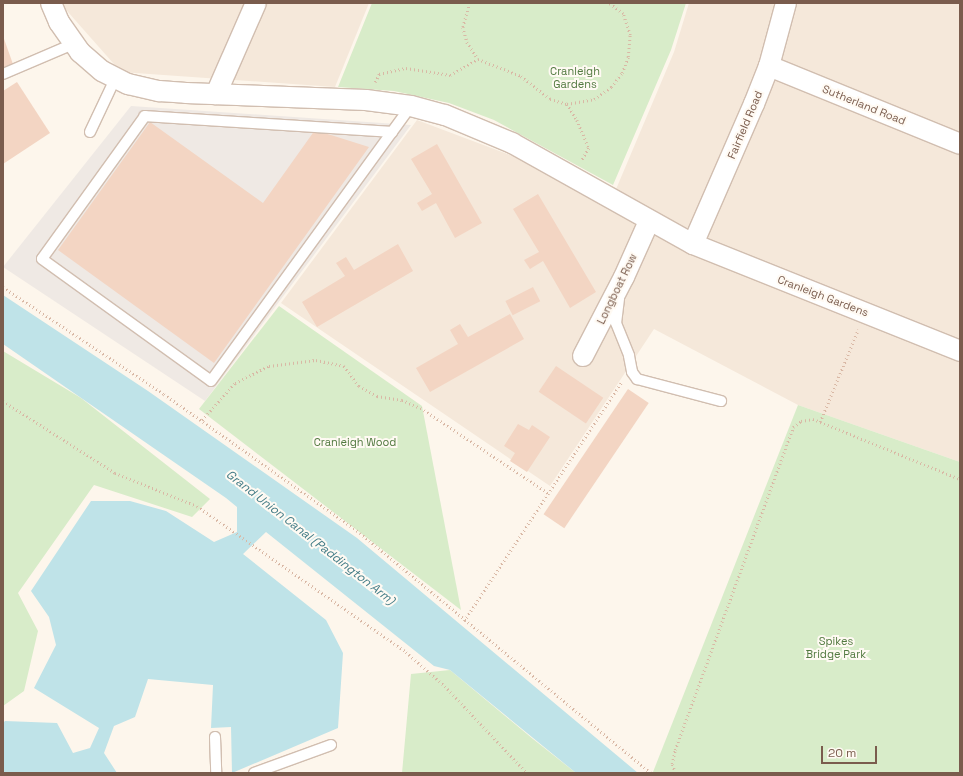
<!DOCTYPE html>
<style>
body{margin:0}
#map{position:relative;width:963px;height:776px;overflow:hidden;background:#fdf6ec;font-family:"Space Grotesk",sans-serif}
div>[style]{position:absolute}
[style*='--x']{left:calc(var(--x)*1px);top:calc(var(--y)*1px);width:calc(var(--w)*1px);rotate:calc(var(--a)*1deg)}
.residential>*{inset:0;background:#f5e8da}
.industrial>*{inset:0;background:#efe9e4}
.green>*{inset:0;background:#d8ecc9}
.water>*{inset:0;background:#bfe3e8}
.building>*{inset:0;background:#f3d5c3;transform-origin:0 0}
.path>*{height:2.5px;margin-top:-1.25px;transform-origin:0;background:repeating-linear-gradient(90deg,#d9b8a5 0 1px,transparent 0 4px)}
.roads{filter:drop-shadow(1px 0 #d1beb0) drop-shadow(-1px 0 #d1beb0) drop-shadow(0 1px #d1beb0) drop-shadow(0 -1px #d1beb0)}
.service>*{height:10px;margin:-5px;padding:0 5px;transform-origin:5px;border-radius:5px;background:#fff}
.minor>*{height:20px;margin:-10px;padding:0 10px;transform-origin:10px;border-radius:10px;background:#fff}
span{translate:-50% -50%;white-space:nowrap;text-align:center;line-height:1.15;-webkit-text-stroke:4px #fffaf3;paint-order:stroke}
.park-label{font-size:11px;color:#537a41}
.street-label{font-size:11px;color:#7a5c4d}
.water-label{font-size:12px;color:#437c86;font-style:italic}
.frame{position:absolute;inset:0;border:4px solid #7a5c4d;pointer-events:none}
.scale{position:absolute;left:821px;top:746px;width:56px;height:18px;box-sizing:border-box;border:2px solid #7a5c4d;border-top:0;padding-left:5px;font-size:12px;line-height:14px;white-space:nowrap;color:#7a5c4d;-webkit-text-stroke:3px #fffaf3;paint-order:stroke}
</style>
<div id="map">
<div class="residential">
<div style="clip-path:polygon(60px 3px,369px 3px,335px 87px,121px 72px)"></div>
<div style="clip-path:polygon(689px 3px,960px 3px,960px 462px,798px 405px,654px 329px,550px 486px,281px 303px,417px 120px,614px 194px,674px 52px)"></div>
</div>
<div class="industrial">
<div style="clip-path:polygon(131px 106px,411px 125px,205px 401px,3px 267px)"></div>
</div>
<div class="green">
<div style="clip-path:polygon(372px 3px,686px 3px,671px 50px,613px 185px,494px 120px,449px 103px,394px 91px,338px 87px)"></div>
<div style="clip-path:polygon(279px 306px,422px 406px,461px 610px,199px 409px)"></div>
<div style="clip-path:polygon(3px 351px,81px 398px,210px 499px,192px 517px,94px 485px,18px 593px,38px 631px,24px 691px,3px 706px)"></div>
<div style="clip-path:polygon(798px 405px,960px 462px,960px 773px,653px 772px)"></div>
<div style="clip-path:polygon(450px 670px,533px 739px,576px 773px,402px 773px,411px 674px)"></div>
</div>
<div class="water">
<div style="clip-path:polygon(3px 295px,148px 391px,357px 538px,638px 773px,576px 773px,450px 670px,434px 666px,266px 532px,243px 554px,326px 620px,343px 653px,338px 728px,232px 773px,231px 727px,211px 728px,213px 685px,148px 679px,135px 717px,114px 726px,104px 753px,117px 773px,3px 773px,3px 723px,5px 721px,57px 723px,73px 753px,90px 748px,99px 728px,34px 688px,56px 645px,49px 617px,31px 591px,91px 501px,130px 501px,166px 511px,214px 542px,237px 532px,237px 507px,226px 498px,3px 344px)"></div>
</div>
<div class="building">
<div style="clip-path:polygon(3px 36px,14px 67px,3px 71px)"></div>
<div style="clip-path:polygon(17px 82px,50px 133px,3px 164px,3px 91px)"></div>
<div style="clip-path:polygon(150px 122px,263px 203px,315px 130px,369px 147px,214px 363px,58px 250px)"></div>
<div style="clip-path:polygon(437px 144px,482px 223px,455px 238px,436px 203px,422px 211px,417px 203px,432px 194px,411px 159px)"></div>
<div style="clip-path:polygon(538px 194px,596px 292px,570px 308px,543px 261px,530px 269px,524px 260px,539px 252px,513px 209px)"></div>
<div style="clip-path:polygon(398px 244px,413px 271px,317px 327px,302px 302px,345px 276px,336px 263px,346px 257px,354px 270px)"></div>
<div style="left:533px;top:287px;width:16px;height:31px;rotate:63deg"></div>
<div style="clip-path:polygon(510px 314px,524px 339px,430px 392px,416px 368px,458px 344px,450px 330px,460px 324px,468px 337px)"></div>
<div style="left:556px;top:366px;width:57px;height:31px;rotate:34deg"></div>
<div style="left:628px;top:389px;width:25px;height:151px;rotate:34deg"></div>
<div style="clip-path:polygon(518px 424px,529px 430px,532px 425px,550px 437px,527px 472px,510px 461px,515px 453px,504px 446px)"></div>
</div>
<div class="path">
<div style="--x:470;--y:3;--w:25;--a:106"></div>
<div style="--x:463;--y:27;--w:16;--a:75"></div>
<div style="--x:467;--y:42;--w:20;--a:57"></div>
<div style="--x:478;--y:59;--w:46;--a:21.6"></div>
<div style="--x:521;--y:76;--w:37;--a:38"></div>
<div style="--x:550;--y:99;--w:18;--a:16"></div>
<div style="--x:567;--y:104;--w:27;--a:-10"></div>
<div style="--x:594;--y:99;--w:21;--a:-35"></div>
<div style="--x:611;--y:87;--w:18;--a:-52"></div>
<div style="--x:622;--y:73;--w:17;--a:-69"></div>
<div style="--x:628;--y:57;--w:22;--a:-85"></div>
<div style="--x:630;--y:35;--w:22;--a:-108"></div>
<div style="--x:623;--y:14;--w:18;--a:-142"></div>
<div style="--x:375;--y:82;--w:9;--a:-63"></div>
<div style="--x:379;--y:74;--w:28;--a:-13"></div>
<div style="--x:406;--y:68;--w:45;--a:9"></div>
<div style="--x:450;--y:75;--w:32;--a:-30"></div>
<div style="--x:567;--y:104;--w:19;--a:58"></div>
<div style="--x:577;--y:120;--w:30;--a:67"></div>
<div style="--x:589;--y:148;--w:14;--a:120"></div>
<div style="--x:3;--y:287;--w:193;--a:33.6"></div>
<div style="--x:164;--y:394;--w:240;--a:35.3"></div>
<div style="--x:360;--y:533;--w:377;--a:39.5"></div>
<div style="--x:3;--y:401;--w:133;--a:32.7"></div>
<div style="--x:115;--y:473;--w:88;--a:21.9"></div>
<div style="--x:197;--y:506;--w:255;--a:34.9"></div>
<div style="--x:406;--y:652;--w:52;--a:41.1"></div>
<div style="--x:445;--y:686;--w:120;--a:46.7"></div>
<div style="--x:202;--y:420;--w:50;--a:-48.3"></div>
<div style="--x:235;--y:383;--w:38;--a:-27"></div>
<div style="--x:269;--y:366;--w:47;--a:-7.3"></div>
<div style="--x:316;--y:360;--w:29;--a:12"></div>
<div style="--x:344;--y:366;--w:25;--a:53"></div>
<div style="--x:359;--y:386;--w:21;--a:29"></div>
<div style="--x:377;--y:396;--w:25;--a:9"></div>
<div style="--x:402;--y:400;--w:24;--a:24"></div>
<div style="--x:424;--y:410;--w:149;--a:33.8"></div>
<div style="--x:820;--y:422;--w:100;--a:-67.6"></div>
<div style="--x:464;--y:621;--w:287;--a:-56.6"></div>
<div style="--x:675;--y:773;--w:9;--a:-108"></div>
<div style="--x:672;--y:764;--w:14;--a:-78"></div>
<div style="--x:675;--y:750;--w:344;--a:-69.9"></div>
<div style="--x:793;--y:427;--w:10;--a:-37"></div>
<div style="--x:801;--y:421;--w:12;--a:-9"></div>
<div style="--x:813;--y:419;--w:159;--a:22.2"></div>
</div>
<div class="roads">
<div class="service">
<div style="--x:3;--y:74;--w:76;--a:-23.2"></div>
<div style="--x:90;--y:132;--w:59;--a:-64.7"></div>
<div style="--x:392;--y:132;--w:248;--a:-176.3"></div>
<div style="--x:145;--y:116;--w:176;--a:125.8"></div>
<div style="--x:42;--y:259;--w:208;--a:35.8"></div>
<div style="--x:211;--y:381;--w:308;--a:-54"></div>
<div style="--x:392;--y:132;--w:32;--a:-54"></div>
<div style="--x:619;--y:299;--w:24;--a:97"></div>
<div style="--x:616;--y:323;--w:35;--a:68"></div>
<div style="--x:629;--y:356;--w:16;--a:79"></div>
<div style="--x:632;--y:372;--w:9;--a:54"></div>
<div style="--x:637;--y:379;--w:87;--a:14.7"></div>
<div style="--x:215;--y:737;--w:36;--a:88"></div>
<div style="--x:254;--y:773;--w:82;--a:-20"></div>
</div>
<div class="minor">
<div style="--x:51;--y:3;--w:21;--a:67"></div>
<div style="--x:59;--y:22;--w:37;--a:55"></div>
<div style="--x:80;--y:52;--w:29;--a:41"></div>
<div style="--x:102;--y:71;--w:29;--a:27"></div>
<div style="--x:128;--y:84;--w:32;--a:13"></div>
<div style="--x:159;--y:91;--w:27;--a:4"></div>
<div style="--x:186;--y:93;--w:180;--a:2.2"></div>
<div style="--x:366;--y:100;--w:45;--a:7.6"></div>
<div style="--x:411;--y:106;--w:35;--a:15"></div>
<div style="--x:445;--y:115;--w:73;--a:22.7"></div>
<div style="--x:512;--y:143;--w:207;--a:29.2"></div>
<div style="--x:693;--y:244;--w:288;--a:21.8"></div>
<div style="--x:769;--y:66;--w:206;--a:22.2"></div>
<div style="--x:216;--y:94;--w:99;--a:-66.3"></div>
<div style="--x:693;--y:244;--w:153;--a:-66.5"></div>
<div style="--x:754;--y:104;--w:41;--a:-68.5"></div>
<div style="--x:769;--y:66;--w:65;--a:-74.9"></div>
<div style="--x:583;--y:356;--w:89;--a:-62.6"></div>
<div style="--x:624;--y:277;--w:61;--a:-65.9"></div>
</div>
</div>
<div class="park-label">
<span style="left:575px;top:78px">Cranleigh<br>Gardens</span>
<span style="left:355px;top:442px">Cranleigh Wood</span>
<span style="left:836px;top:648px">Spikes<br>Bridge Park</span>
</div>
<div class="street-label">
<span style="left:864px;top:105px;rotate:22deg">Sutherland Road</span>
<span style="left:745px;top:125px;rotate:-67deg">Fairfield Road</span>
<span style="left:617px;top:289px;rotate:-64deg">Longboat Row</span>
<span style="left:823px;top:296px;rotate:21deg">Cranleigh Gardens</span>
</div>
<div class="water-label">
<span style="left:310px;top:538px;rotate:38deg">Grand Union Canal (Paddington Arm)</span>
</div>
<div class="frame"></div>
<div class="scale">20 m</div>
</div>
